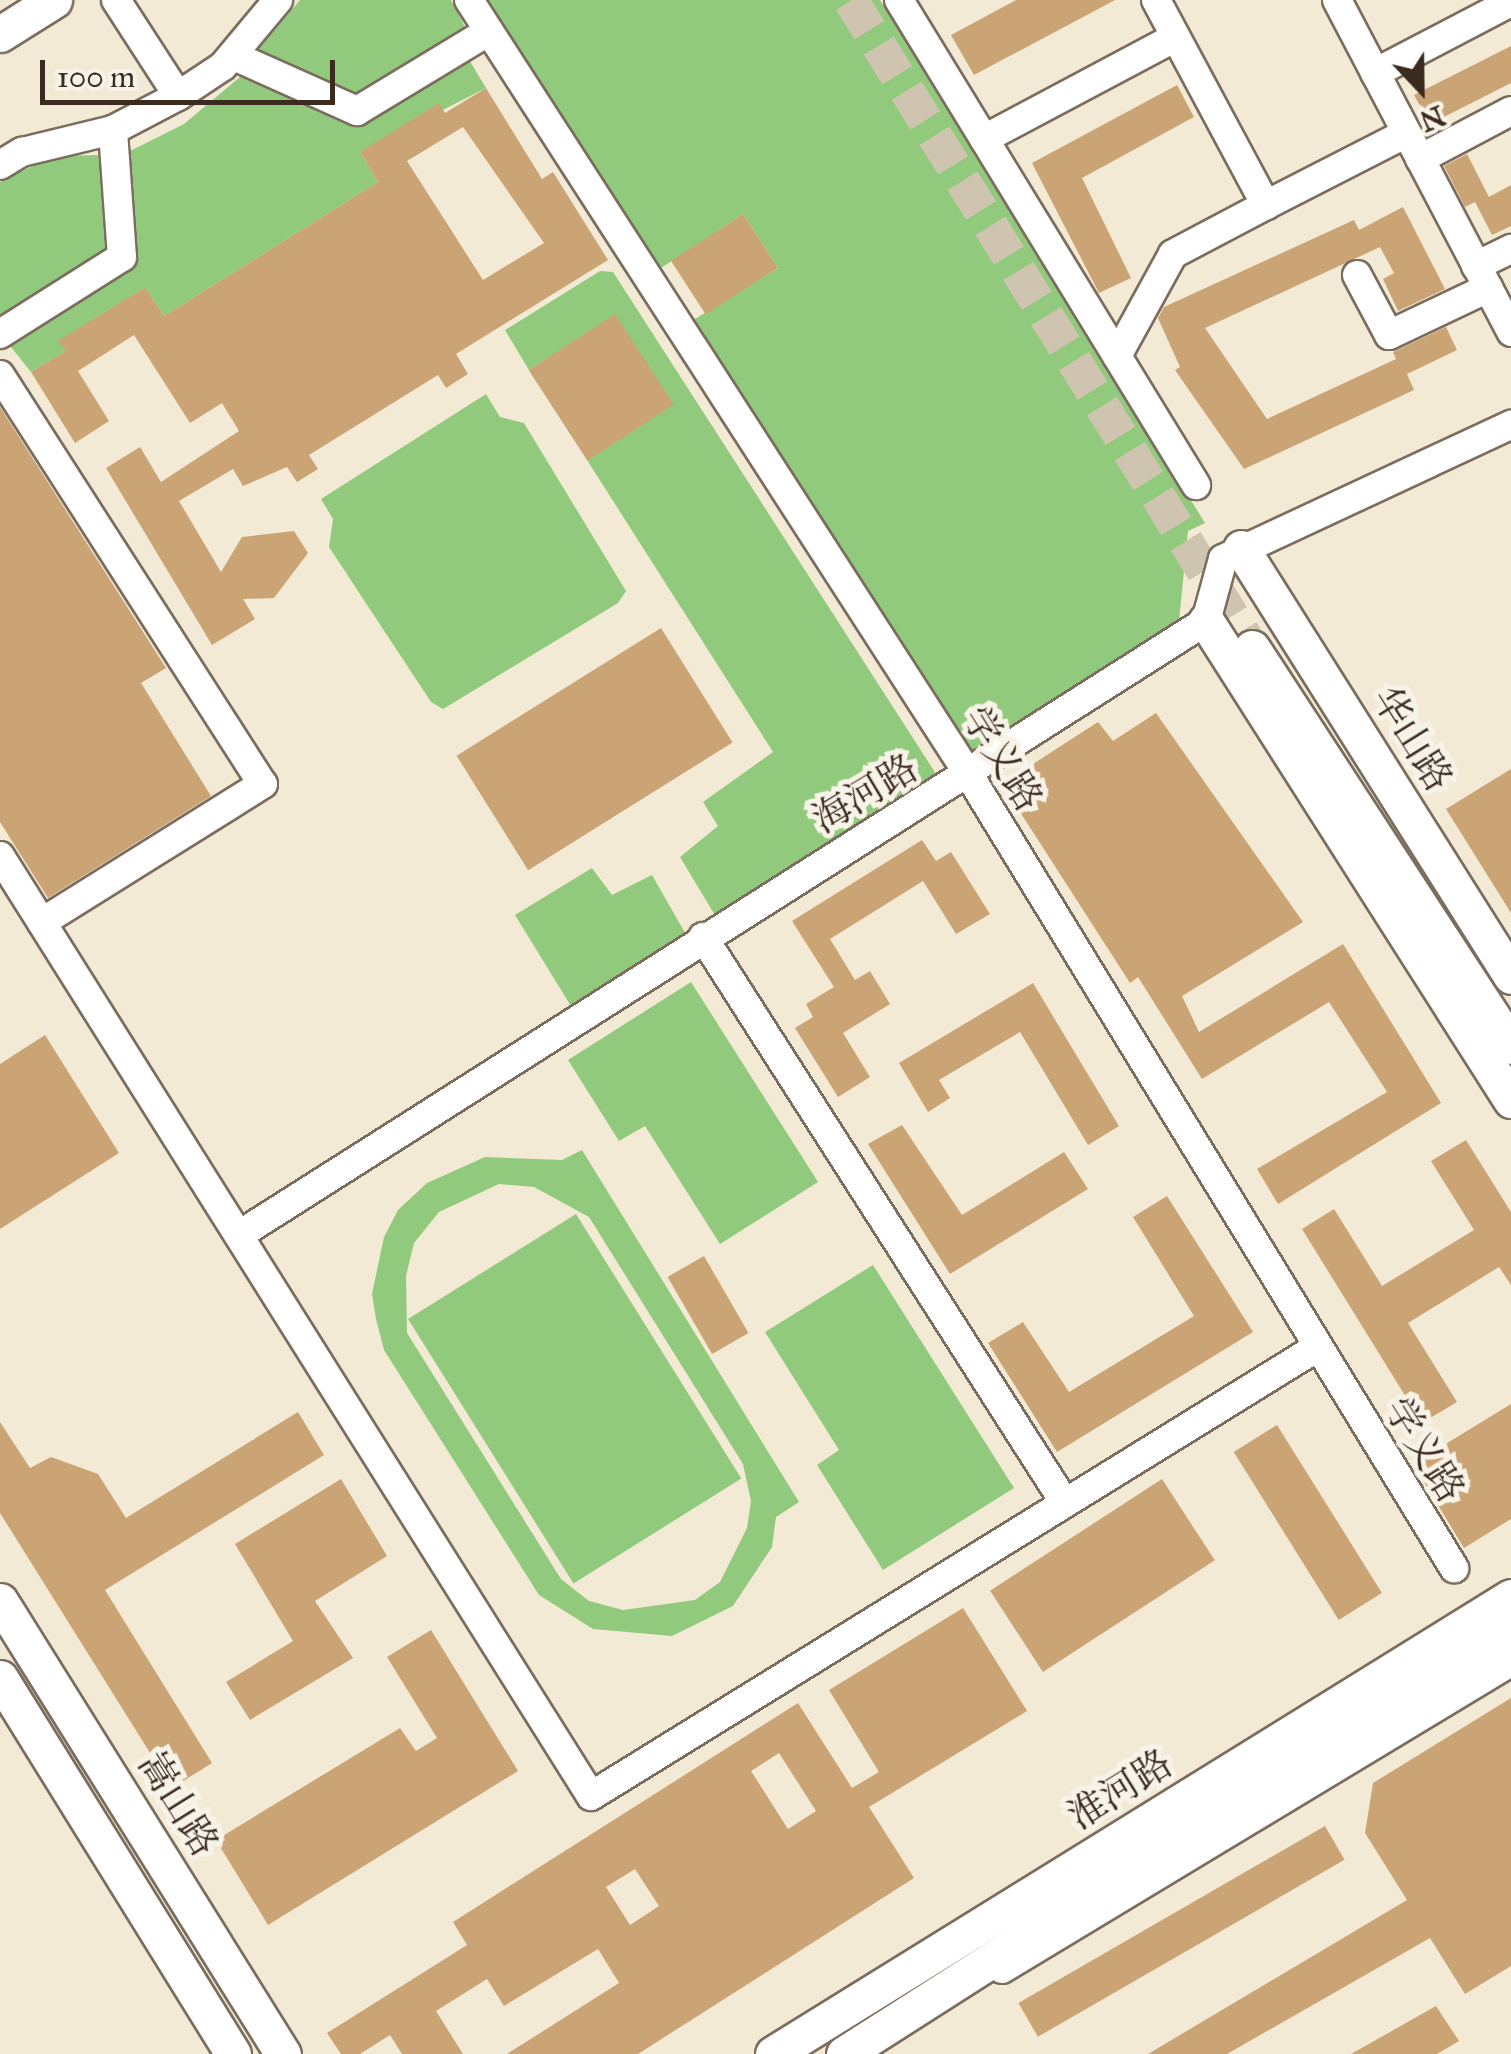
<!DOCTYPE html>
<meta charset="utf-8">
<style>
body{margin:0}
#map{position:relative;width:1511px;height:2054px;overflow:hidden;background:#f3ead5;font-family:"IM FELL Great Primer","Noto Serif SC",serif}
div>[style]{position:absolute}
[style*='--x']{left:calc(var(--x)*1px);top:calc(var(--y)*1px);width:calc(var(--w)*1px);rotate:calc(var(--a)*1deg)}
.green>*{inset:0;background:#92ca7d;transform-origin:0 0}
.building>*{inset:0;background:#cba475;transform-origin:0 0}
.major-tunnel>*{height:35px;margin-top:-17.5px;transform-origin:0;background:repeating-linear-gradient(90deg,#cec4b0 0 35px,transparent 0 53px)}
.roads{filter:drop-shadow(2px 0 #7b6d5e) drop-shadow(-2px 0 #7b6d5e) drop-shadow(0 2px #7b6d5e) drop-shadow(0 -2px #7b6d5e)}
.minor>*{height:28px;margin:-14px;padding:0 14px;transform-origin:14px;border-radius:14px;background:#fff}
.major>*{height:35px;margin:-17.5px;padding:0 17.5px;transform-origin:17.5px;border-radius:17.5px;background:#fff}
span{translate:-50% -50%;white-space:nowrap;text-align:center;line-height:1.15;-webkit-text-stroke:10px #f7f3e8;paint-order:stroke}
.street-label{font-size:38px;color:#3b2a1e}
.north{position:absolute;left:1371px;top:40px;width:100px;height:100px;-webkit-text-stroke:8px #f7f3e8;paint-order:stroke;rotate:158deg;font-size:28px;font-weight:700;line-height:40px;text-align:center;color:#3b2a1e}
.north::after{content:'';display:block;margin:auto;width:35px;height:45px;background:#3b2a1e;clip-path:polygon(50% 0,100% 100%,50% 72%,0 100%)}
.scale{position:absolute;left:40px;top:60px;width:295px;height:45px;box-sizing:border-box;border:5px solid #3b2a1e;border-top:0;padding-left:12px;font-size:30px;line-height:35px;white-space:nowrap;color:#3b2a1e;-webkit-text-stroke:8px #f7f3e8;paint-order:stroke}
</style>
<div id="map">
<div class="green">
<div style="clip-path:polygon(300px 0,451px 0,466px 29px,350px 99px,265px 63px,258px 50px)"></div>
<div style="clip-path:polygon(483px 0,880px 0,1205px 523px,1188px 531px,1178px 631px,967px 762px,690px 322px,778px 268px,743px 214px,658px 270px)"></div>
<div style="clip-path:polygon(465px 53px,486px 88px,360px 152px,378px 182px,164px 316px,145px 287px,59px 341px,65px 351px,31px 372px,7px 342px,134px 261px,126px 153px,184px 124px,240px 77px,256px 76px,354px 123px)"></div>
<div style="clip-path:polygon(97px 155px,105px 164px,110px 249px,0 323px,0 182px,53px 156px)"></div>
<div style="clip-path:polygon(600px 271px,613px 272px,940px 780px,719px 922px,680px 857px,718px 826px,703px 802px,773px 752px,587px 460px,672px 405px,615px 315px,529px 370px,505px 330px)"></div>
<div style="clip-path:polygon(486px 394px,500px 417px,524px 423px,626px 591px,618px 603px,443px 709px,431px 702px,329px 547px,333px 519px,321px 499px)"></div>
<div style="clip-path:polygon(592px 868px,612px 895px,652px 875px,688px 938px,574px 1011px,515px 915px)"></div>
<div style="clip-path:polygon(691px 982px,818px 1182px,720px 1244px,645px 1126px,619px 1141px,568px 1060px)"></div>
<div style="clip-path:polygon(evenodd,582px 1150px,799px 1502px,776px 1517px,772px 1547px,733px 1606px,672px 1636px,593px 1629px,539px 1595px,384px 1350px,376px 1319px,372px 1294px,384px 1237px,398px 1210px,427px 1183px,485px 1157px,562px 1160px,582px 1150px,499px 1184px,534px 1187px,589px 1217px,743px 1464px,751px 1501px,747px 1528px,720px 1582px,695px 1600px,623px 1610px,589px 1601px,561px 1579px,407px 1333px,406px 1276px,414px 1243px,439px 1212px,499px 1184px)"></div>
<div style="left:576px;top:1214px;width:312px;height:198px;rotate:58deg"></div>
<div style="clip-path:polygon(873px 1265px,1014px 1488px,883px 1570px,817px 1465px,839px 1450px,765px 1332px)"></div>
</div>
<div class="building">
<div style="clip-path:polygon(1016px 0,1115px 0,974px 75px,951px 35px)"></div>
<div style="clip-path:polygon(1511px 46px,1511px 83px,1430px 124px,1414px 95px)"></div>
<div style="clip-path:polygon(1177px 85px,1194px 117px,1082px 178px,1131px 278px,1099px 293px,1032px 163px)"></div>
<div style="clip-path:polygon(evenodd,486px 88px,542px 179px,553px 172px,608px 260px,456px 354px,468px 374px,446px 388px,438px 375px,309px 455px,318px 469px,297px 482px,287px 467px,243px 486px,233px 469px,179px 501px,221px 572px,242px 537px,294px 531px,308px 553px,274px 598px,243px 599px,255px 619px,212px 645px,106px 468px,140px 447px,161px 482px,239px 431px,222px 403px,190px 423px,134px 335px,78px 371px,109px 421px,75px 443px,31px 372px,65px 351px,58px 341px,145px 287px,164px 316px,378px 182px,360px 152px,439px 103px,445px 113px,486px 88px,463px 127px,544px 243px,483px 280px,407px 161px,463px 127px)"></div>
<div style="clip-path:polygon(1467px 154px,1489px 197px,1511px 185px,1511px 226px,1492px 235px,1475px 202px,1465px 207px,1444px 166px)"></div>
<div style="clip-path:polygon(1403px 207px,1445px 289px,1398px 311px,1383px 279px,1394px 273px,1380px 247px,1205px 328px,1267px 419px,1396px 359px,1393px 352px,1446px 327px,1457px 350px,1407px 374px,1414px 390px,1244px 469px,1175px 370px,1180px 367px,1158px 318px,1164px 307px,1354px 220px,1359px 230px)"></div>
<div style="left:743px;top:214px;width:64px;height:86px;rotate:57deg"></div>
<div style="left:615px;top:314px;width:108px;height:103px;rotate:57deg"></div>
<div style="clip-path:polygon(0 407px,166px 668px,141px 683px,211px 796px,48px 898px,0 822px)"></div>
<div style="left:661px;top:628px;width:135px;height:241px;rotate:58deg"></div>
<div style="clip-path:polygon(1156px 713px,1303px 922px,1182px 996px,1199px 1032px,1343px 944px,1441px 1103px,1278px 1204px,1257px 1169px,1387px 1092px,1329px 1002px,1202px 1079px,1138px 977px,1130px 983px,1002px 784px,1098px 722px,1113px 741px)"></div>
<div style="clip-path:polygon(1511px 769px,1511px 913px,1446px 809px)"></div>
<div style="clip-path:polygon(922px 840px,936px 861px,951px 852px,990px 914px,956px 934px,923px 881px,830px 939px,855px 980px,870px 971px,890px 1004px,843px 1033px,870px 1077px,838px 1097px,795px 1028px,813px 1017px,806px 1004px,834px 987px,792px 921px)"></div>
<div style="clip-path:polygon(1033px 983px,1119px 1126px,1088px 1145px,1020px 1032px,939px 1080px,950px 1098px,928px 1112px,899px 1063px)"></div>
<div style="clip-path:polygon(45px 1035px,119px 1153px,0 1229px,0 1064px)"></div>
<div style="clip-path:polygon(902px 1125px,962px 1215px,1064px 1152px,1088px 1189px,950px 1274px,868px 1144px)"></div>
<div style="clip-path:polygon(1466px 1140px,1511px 1212px,1511px 1285px,1499px 1267px,1408px 1323px,1457px 1402px,1422px 1423px,1302px 1229px,1334px 1209px,1382px 1286px,1474px 1230px,1431px 1161px)"></div>
<div style="clip-path:polygon(1167px 1196px,1253px 1332px,1057px 1452px,988px 1343px,1023px 1322px,1069px 1392px,1194px 1316px,1133px 1217px)"></div>
<div style="left:704px;top:1256px;width:89px;height:42px;rotate:60deg"></div>
<div style="clip-path:polygon(1511px 1404px,1511px 1519px,1464px 1548px,1413px 1464px)"></div>
<div style="clip-path:polygon(298px 1412px,324px 1455px,105px 1590px,212px 1763px,172px 1788px,0 1513px,0 1422px,30px 1468px,51px 1457px,98px 1474px,126px 1518px)"></div>
<div style="left:1277px;top:1425px;width:198px;height:51px;rotate:58deg"></div>
<div style="clip-path:polygon(341px 1479px,387px 1556px,315px 1601px,353px 1658px,250px 1720px,226px 1682px,293px 1641px,235px 1544px)"></div>
<div style="left:1162px;top:1479px;width:97px;height:205px;rotate:57deg"></div>
<div style="clip-path:polygon(evenodd,963px 1608px,1027px 1711px,869px 1807px,914px 1878px,638px 2054px,507px 2054px,619px 1983px,598px 1949px,504px 2006px,487px 1979px,436px 2011px,463px 2054px,402px 2054px,390px 2035px,360px 2054px,341px 2054px,327px 2033px,467px 1945px,453px 1922px,798px 1703px,852px 1788px,879px 1772px,829px 1690px,963px 1608px,779px 1753px,816px 1811px,788px 1829px,751px 1771px,779px 1753px,963px 1608px,635px 1869px,659px 1906px,630px 1925px,606px 1887px,635px 1869px)"></div>
<div style="clip-path:polygon(431px 1630px,518px 1771px,268px 1925px,216px 1840px,400px 1728px,416px 1751px,437px 1738px,387px 1657px)"></div>
<div style="clip-path:polygon(1511px 1698px,1511px 1966px,1465px 1994px,1430px 1938px,1227px 2054px,1148px 2054px,1407px 1900px,1365px 1833px,1373px 1783px)"></div>
<div style="left:1325px;top:1826px;width:39px;height:354px;rotate:60deg"></div>
<div style="clip-path:polygon(1436px 2006px,1459px 2041px,1437px 2054px,1351px 2054px)"></div>
</div>
<div class="major-tunnel">
<div style="--x:851;--y:0;--w:762;--a:58.25"></div>
</div>
<div class="roads">
<div class="minor">
<div style="--x:116;--y:0;--w:114;--a:57.1"></div>
<div style="--x:469;--y:0;--w:922;--a:57.17"></div>
<div style="--x:969;--y:775;--w:930;--a:58.55"></div>
<div style="--x:899;--y:0;--w:569;--a:58.52"></div>
<div style="--x:1156;--y:0;--w:233;--a:61.8"></div>
<div style="--x:1266;--y:205;--w:158;--a:-27.1"></div>
<div style="--x:1337;--y:0;--w:375;--a:62.3"></div>
<div style="--x:234;--y:56;--w:135;--a:24.1"></div>
<div style="--x:357;--y:111;--w:154;--a:-31.2"></div>
<div style="--x:1375;--y:73;--w:153;--a:-27.6"></div>
<div style="--x:984;--y:139;--w:217;--a:-28"></div>
<div style="--x:1420;--y:159;--w:103;--a:-27.8"></div>
<div style="--x:0;--y:165;--w:26;--a:-31"></div>
<div style="--x:22;--y:152;--w:94;--a:-13.6"></div>
<div style="--x:113;--y:130;--w:73;--a:-27.6"></div>
<div style="--x:178;--y:96;--w:54;--a:-33.7"></div>
<div style="--x:223;--y:66;--w:86;--a:-50.2"></div>
<div style="--x:1476;--y:266;--w:39;--a:-26"></div>
<div style="--x:1357;--y:275;--w:68;--a:61.9"></div>
<div style="--x:1389;--y:335;--w:110;--a:-25.4"></div>
<div style="--x:0;--y:334;--w:144;--a:-32.3"></div>
<div style="--x:122;--y:257;--w:127;--a:-94.1"></div>
<div style="--x:1117;--y:356;--w:116;--a:-61.2"></div>
<div style="--x:1173;--y:254;--w:105;--a:-27.8"></div>
<div style="--x:0;--y:375;--w:486;--a:57.3"></div>
<div style="--x:263;--y:784;--w:261;--a:148"></div>
<div style="--x:0;--y:856;--w:1110;--a:57.84"></div>
<div style="--x:591;--y:1796;--w:852;--a:-31.71"></div>
<div style="--x:703;--y:937;--w:672;--a:57.4"></div>
<div style="--x:239;--y:1235;--w:1145;--a:-32.41"></div>
<div style="--x:1206;--y:621;--w:64;--a:-74.7"></div>
<div style="--x:1223;--y:559;--w:318;--a:-25"></div>
<div style="--x:1002;--y:1969;--w:594;--a:-31.1"></div>
</div>
<div class="major">
<div style="--x:0;--y:34;--w:64;--a:-32.2"></div>
<div style="--x:1241;--y:548;--w:506;--a:57.75"></div>
<div style="--x:1206;--y:621;--w:568;--a:57.51"></div>
<div style="--x:1252;--y:648;--w:475;--a:56.9"></div>
<div style="--x:0;--y:1601;--w:534;--a:58.01"></div>
<div style="--x:0;--y:1678;--w:442;--a:58.2"></div>
<div style="--x:773;--y:2054;--w:868;--a:-31.77"></div>
<div style="--x:844;--y:2054;--w:791;--a:-32.57"></div>
</div>
</div>
<div class="street-label">
<span style="left:1412px;top:739px;rotate:58deg">华山路</span>
<span style="left:1002px;top:759px;rotate:58deg">学义路</span>
<span style="left:865px;top:794px;rotate:-31deg">海河路</span>
<span style="left:1424px;top:1450px;rotate:58deg">学义路</span>
<span style="left:1120px;top:1790px;rotate:-32deg">淮河路</span>
<span style="left:178px;top:1804px;rotate:58deg">嵩山路</span>
</div>
<div class="north">N</div>
<div class="scale">100 m</div>
</div>
